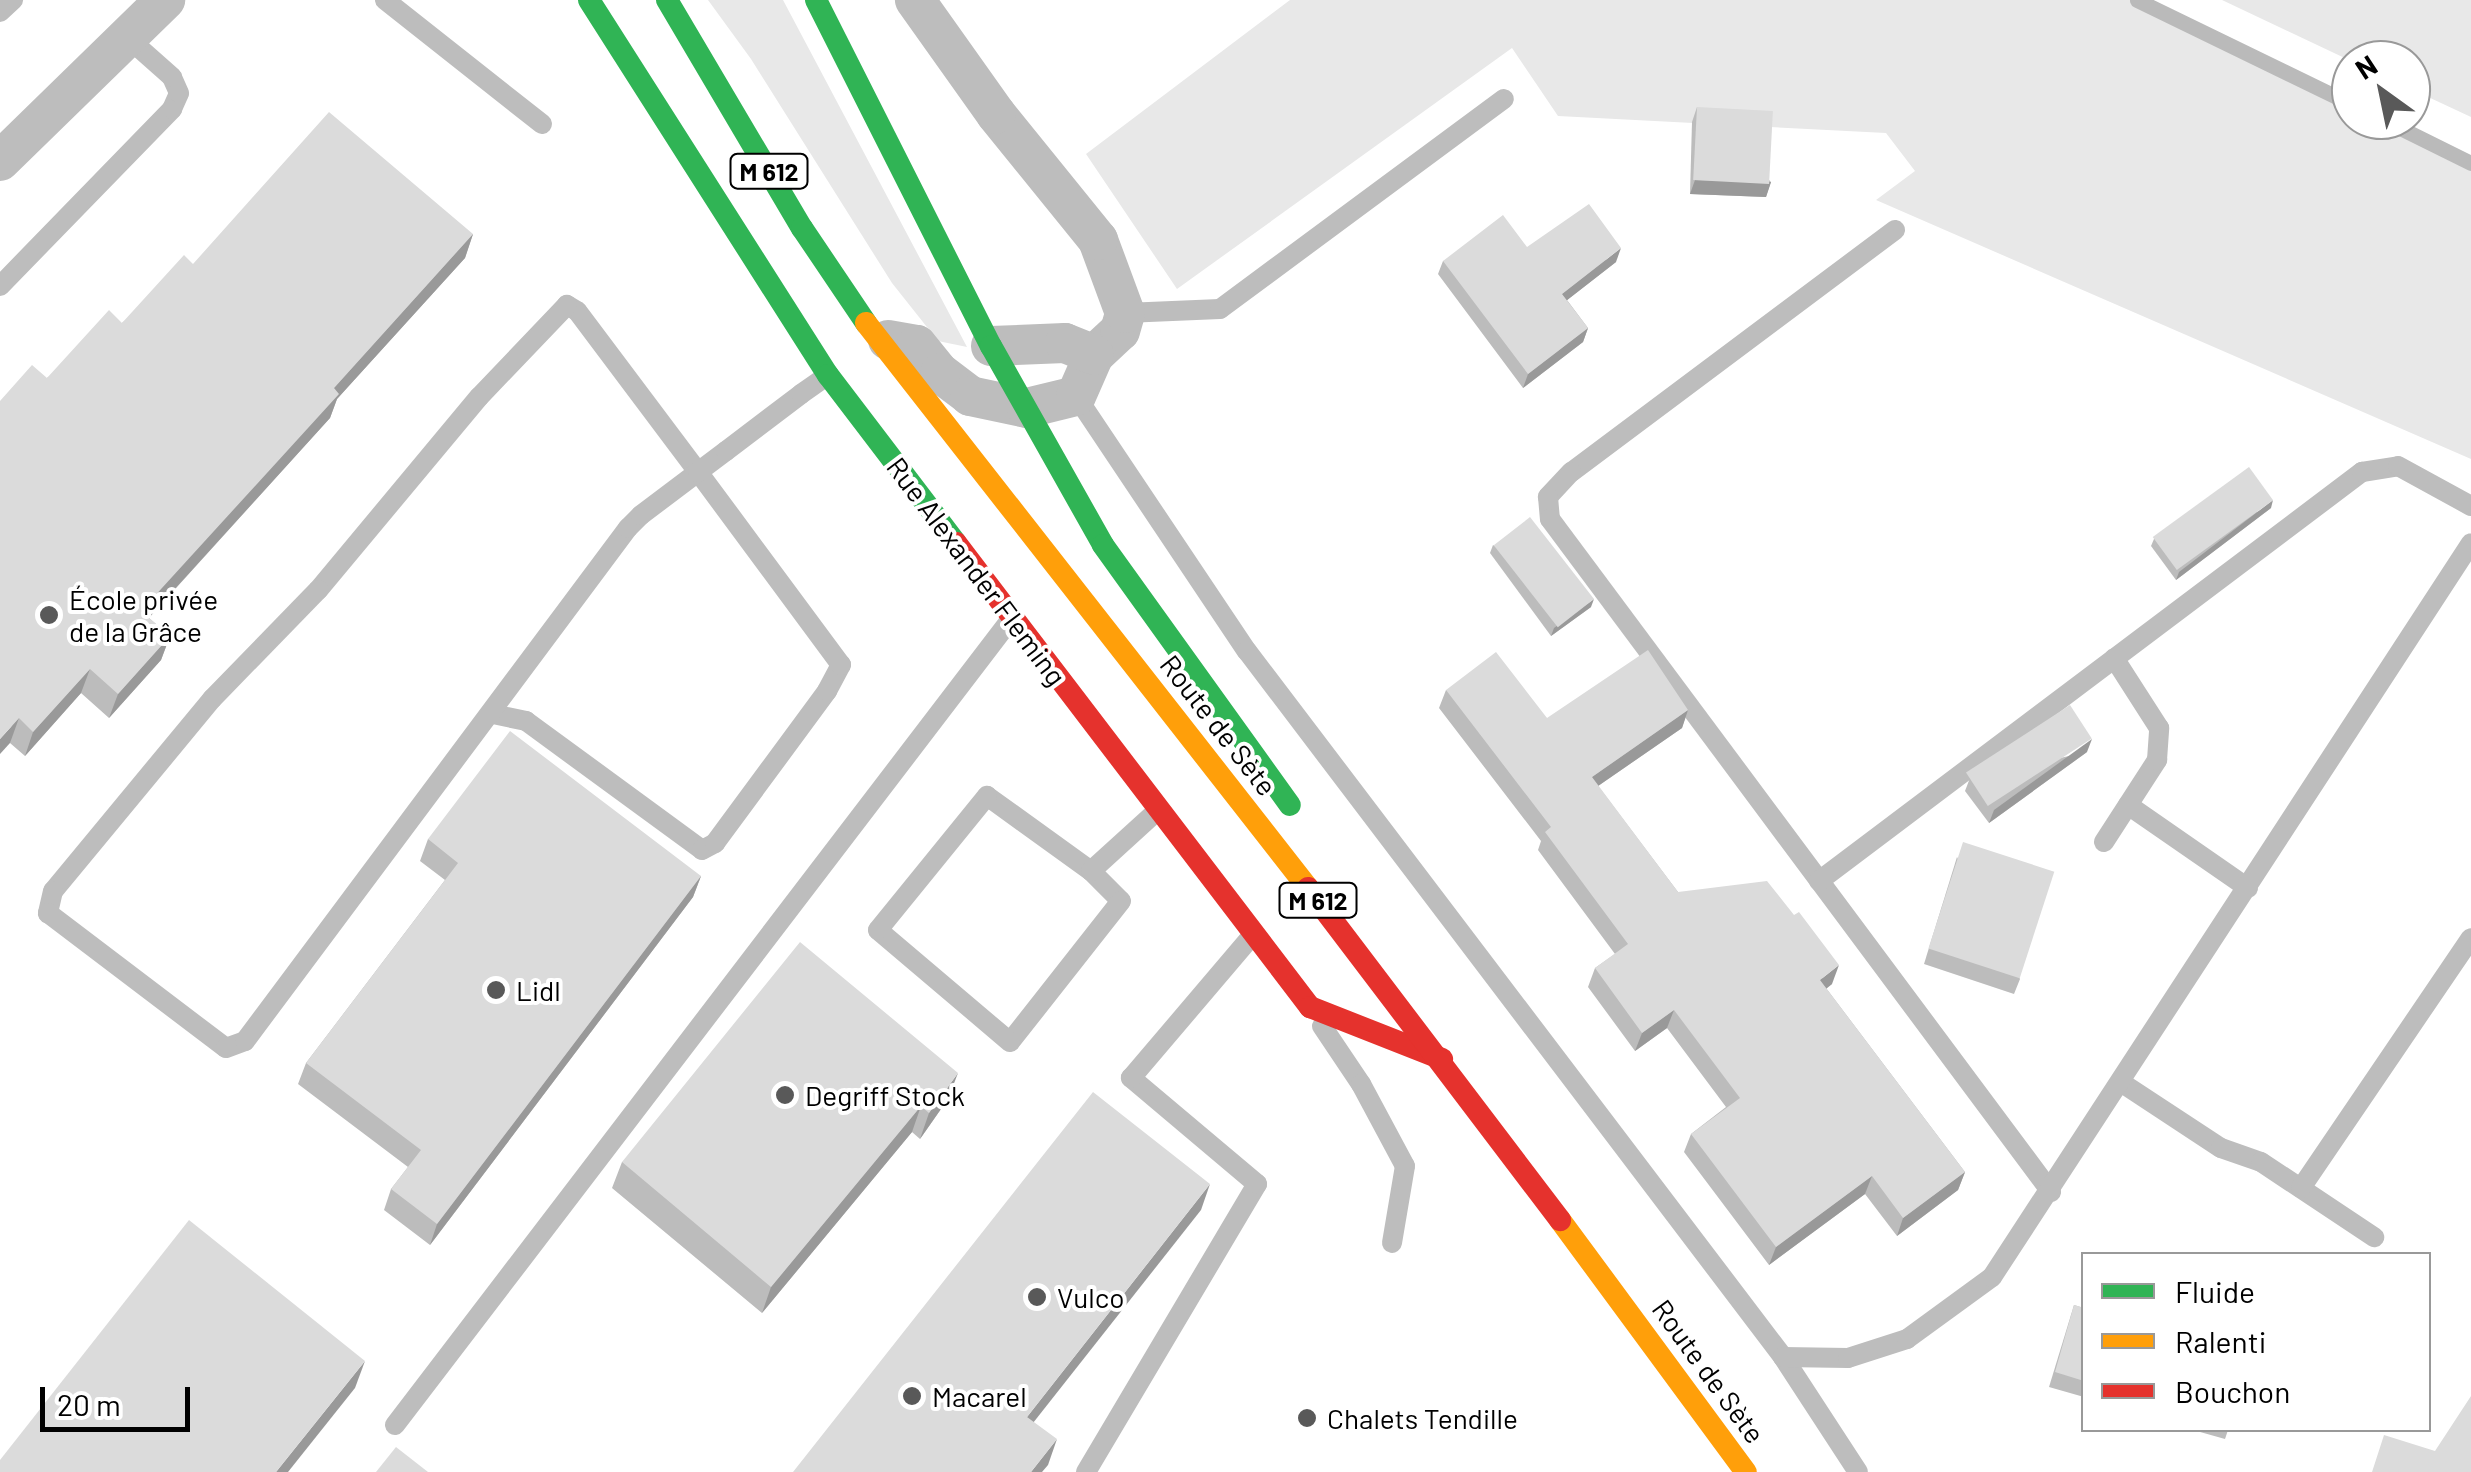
<!DOCTYPE html>
<meta charset="utf-8">
<style>
body{margin:0}
#map{position:relative;width:2471px;height:1472px;overflow:hidden;background:#fff;font-family:Barlow,sans-serif}
div>[style]{position:absolute}
[style*='--x']{left:calc(var(--x)*1px);top:calc(var(--y)*1px);width:calc(var(--w)*1px);rotate:calc(var(--a)*1deg)}
.green>*{inset:0;background:#e8e8e8}
.stream>*{height:15px;margin:-7.5px;padding:0 7.5px;transform-origin:7.5px;border-radius:7.5px;background:#bababa}
.lane>*{height:20px;margin:-10px;padding:0 10px;transform-origin:10px;border-radius:10px;background:#bdbdbd}
.street>*{height:40px;margin:-20px;padding:0 20px;transform-origin:20px;border-radius:20px;background:#bdbdbd}
.fast>*{height:22px;margin:-11px;padding:0 11px;transform-origin:11px;border-radius:11px;background:#30b455}
.slow>*{height:22px;margin:-11px;padding:0 11px;transform-origin:11px;border-radius:11px;background:#ff9f0a}
.jam>*{height:22px;margin:-11px;padding:0 11px;transform-origin:11px;border-radius:11px;background:#e5322d}
.wall>*{inset:0;background:#bcbcbc}
.shaded-wall>*{inset:0;background:#999}
.building>*{inset:0;background:#dbdbdb;transform-origin:0 0}
.dots>*{width:28px;height:28px;translate:-50% -50%;box-sizing:border-box;border:5px solid #fff;border-radius:50%}
span{translate:-50% -50%;white-space:nowrap;text-align:center;line-height:1.15;-webkit-text-stroke:8px #fff;paint-order:stroke}
.shield-label span{padding:2px 8px;background:#fff;border:2px solid;border-radius:8px;-webkit-text-stroke-width:0}
.shield-label{font-size:25px;color:#000;font-weight:700}
.street-label{font-size:28px;color:#000}
.poi-label{font-size:28px;color:#000}
.left{translate:0 -50%;text-align:left}
.legend{position:absolute;left:2081px;top:1252px;width:350px;height:180px;box-sizing:border-box;background:#fff;border:2px solid #999;margin:0;padding:12px 18px;list-style:none;font-size:30px;color:#000}
.legend li{display:flex;align-items:center;gap:20px;height:50px}
.legend b{width:50px;border:2px solid #999}
.north{position:absolute;left:2331px;top:40px;width:100px;height:100px;box-sizing:border-box;background:#fff;border:2px solid #999;border-radius:50%;rotate:327deg;font-size:28px;font-weight:700;line-height:40px;text-align:center;color:#000}
.north::after{content:'';display:block;margin:auto;width:35px;height:45px;background:#595959;clip-path:polygon(50% 0,100% 100%,50% 72%,0 100%)}
.scale{position:absolute;left:40px;top:1387px;width:150px;height:45px;box-sizing:border-box;border:5px solid #000;border-top:0;padding-left:12px;font-size:30px;line-height:35px;white-space:nowrap;color:#000;-webkit-text-stroke:8px #fff;paint-order:stroke}
</style>
<div id="map">
<div class="green">
<div style="clip-path:polygon(708px 0,783px 0,967px 347px,938px 341px,892px 283px,751px 59px)"></div>
<div style="clip-path:polygon(1290px 0,2133px 0,2351px 110px,2351px 120px,2371px 120px,2471px 170px,2471px 459px,1876px 200px,1915px 171px,1886px 133px,1558px 116px,1512px 48px,1177px 289px,1086px 154px)"></div>
<div style="clip-path:polygon(2222px 0,2471px 0,2471px 117px,2411px 89px,2411px 60px,2351px 61px)"></div>
</div>
<div class="stream">
<div style="--x:2137;--y:0;--w:238;--a:25.9"></div>
<div style="--x:2384;--y:120;--w:97;--a:26.3"></div>
</div>
<div class="lane">
<div style="--x:385;--y:0;--w:200;--a:38.3"></div>
<div style="--x:0;--y:12;--w:18;--a:-43"></div>
<div style="--x:1895;--y:230;--w:404;--a:143.2"></div>
<div style="--x:1571;--y:472;--w:34;--a:133"></div>
<div style="--x:1548;--y:497;--w:22;--a:85"></div>
<div style="--x:1550;--y:519;--w:839;--a:53.33"></div>
<div style="--x:0;--y:286;--w:247;--a:-45.8"></div>
<div style="--x:172;--y:109;--w:17;--a:-66"></div>
<div style="--x:179;--y:93;--w:17;--a:-114"></div>
<div style="--x:172;--y:77;--w:60;--a:-138.4"></div>
<div style="--x:1125;--y:313;--w:95;--a:-2.4"></div>
<div style="--x:1220;--y:309;--w:353;--a:-36.5"></div>
<div style="--x:1076;--y:396;--w:307;--a:56.2"></div>
<div style="--x:1247;--y:651;--w:886;--a:52.79"></div>
<div style="--x:1783;--y:1357;--w:137;--a:56.9"></div>
<div style="--x:493;--y:714;--w:34;--a:12"></div>
<div style="--x:526;--y:721;--w:218;--a:36.2"></div>
<div style="--x:702;--y:850;--w:15;--a:-28"></div>
<div style="--x:715;--y:843;--w:189;--a:-53.6"></div>
<div style="--x:827;--y:691;--w:30;--a:-62"></div>
<div style="--x:841;--y:665;--w:240;--a:-126.5"></div>
<div style="--x:698;--y:472;--w:201;--a:-126.9"></div>
<div style="--x:577;--y:311;--w:12;--a:-149"></div>
<div style="--x:567;--y:305;--w:127;--a:133.7"></div>
<div style="--x:479;--y:397;--w:251;--a:129.8"></div>
<div style="--x:318;--y:590;--w:152;--a:134.2"></div>
<div style="--x:212;--y:699;--w:249;--a:129.6"></div>
<div style="--x:53;--y:891;--w:23;--a:103"></div>
<div style="--x:48;--y:913;--w:223;--a:37.2"></div>
<div style="--x:226;--y:1048;--w:20;--a:-20"></div>
<div style="--x:245;--y:1041;--w:640;--a:-53.26"></div>
<div style="--x:628;--y:528;--w:18;--a:-45"></div>
<div style="--x:641;--y:515;--w:71;--a:-37"></div>
<div style="--x:698;--y:472;--w:35;--a:-37"></div>
<div style="--x:726;--y:451;--w:94;--a:-37.2"></div>
<div style="--x:801;--y:394;--w:29;--a:-35"></div>
<div style="--x:987;--y:796;--w:128;--a:35.8"></div>
<div style="--x:1091;--y:871;--w:42;--a:45"></div>
<div style="--x:1121;--y:901;--w:179;--a:128.2"></div>
<div style="--x:1010;--y:1042;--w:173;--a:-139.7"></div>
<div style="--x:878;--y:930;--w:173;--a:-50.9"></div>
<div style="--x:2128;--y:805;--w:146;--a:34.7"></div>
<div style="--x:2104;--y:842;--w:98;--a:-57.1"></div>
<div style="--x:2157;--y:760;--w:32;--a:-86"></div>
<div style="--x:2159;--y:728;--w:83;--a:-122.7"></div>
<div style="--x:1091;--y:871;--w:89;--a:-42.3"></div>
<div style="--x:1819;--y:881;--w:680;--a:-36.99"></div>
<div style="--x:2362;--y:472;--w:36;--a:-9"></div>
<div style="--x:2398;--y:466;--w:83;--a:28.7"></div>
<div style="--x:1322;--y:1026;--w:70;--a:56.1"></div>
<div style="--x:1361;--y:1084;--w:93;--a:61.8"></div>
<div style="--x:1405;--y:1166;--w:78;--a:99.6"></div>
<div style="--x:2122;--y:1083;--w:118;--a:33.3"></div>
<div style="--x:2221;--y:1148;--w:42;--a:19.3"></div>
<div style="--x:2261;--y:1162;--w:136;--a:33.6"></div>
<div style="--x:2301;--y:1188;--w:302;--a:-55.8"></div>
<div style="--x:1783;--y:1357;--w:65;--a:0.9"></div>
<div style="--x:1848;--y:1358;--w:62;--a:-17.9"></div>
<div style="--x:1907;--y:1339;--w:105;--a:-36.1"></div>
<div style="--x:1992;--y:1277;--w:876;--a:-56.87"></div>
<div style="--x:395;--y:1425;--w:1014;--a:-52.61"></div>
<div style="--x:1086;--y:1472;--w:335;--a:-59.3"></div>
<div style="--x:1257;--y:1184;--w:165;--a:-139.9"></div>
<div style="--x:1131;--y:1078;--w:187;--a:-49.6"></div>
</div>
<div class="street">
<div style="--x:0;--y:161;--w:231;--a:-44.3"></div>
<div style="--x:888;--y:340;--w:29;--a:10"></div>
<div style="--x:917;--y:345;--w:36;--a:51"></div>
<div style="--x:940;--y:373;--w:38;--a:37"></div>
<div style="--x:970;--y:396;--w:58;--a:11.9"></div>
<div style="--x:1027;--y:408;--w:50;--a:-13.8"></div>
<div style="--x:1076;--y:396;--w:45;--a:-66.3"></div>
<div style="--x:1094;--y:355;--w:35;--a:-43"></div>
<div style="--x:1120;--y:331;--w:19;--a:-74"></div>
<div style="--x:1125;--y:313;--w:78;--a:-110.3"></div>
<div style="--x:1098;--y:240;--w:162;--a:-129"></div>
<div style="--x:996;--y:114;--w:140;--a:-125.4"></div>
<div style="--x:991;--y:346;--w:74;--a:-2.3"></div>
<div style="--x:1065;--y:343;--w:31;--a:22"></div>
</div>
<div class="fast">
<div style="--x:589;--y:0;--w:445;--a:57.5"></div>
<div style="--x:828;--y:375;--w:211;--a:52.7"></div>
<div style="--x:667;--y:0;--w:265;--a:59.4"></div>
<div style="--x:802;--y:228;--w:115;--a:56"></div>
<div style="--x:816;--y:0;--w:388;--a:63.2"></div>
<div style="--x:991;--y:346;--w:228;--a:60.6"></div>
<div style="--x:1103;--y:545;--w:320;--a:54.3"></div>
</div>
<div class="slow">
<div style="--x:866;--y:323;--w:717;--a:51.96"></div>
<div style="--x:1560;--y:1220;--w:313;--a:53.6"></div>
</div>
<div class="jam">
<div style="--x:956;--y:543;--w:584;--a:52.66"></div>
<div style="--x:1310;--y:1007;--w:142;--a:21.5"></div>
<div style="--x:1308;--y:888;--w:417;--a:52.8"></div>
</div>
<div class="wall">
<div style="clip-path:polygon(1697px 107px,1771px 182px,1766px 197px,1690px 194px,1692px 122px)"></div>
<div style="clip-path:polygon(473px 234px,465px 258px,337px 399px,330px 418px,149px 618px,170px 636px,161px 660px,109px 718px,81px 693px,25px 756px,10px 743px,47px 378px,122px 323px,193px 264px)"></div>
<div style="clip-path:polygon(1527px 247px,1616px 262px,1567px 300px,1588px 328px,1583px 342px,1523px 388px,1438px 274px,1443px 261px)"></div>
<div style="clip-path:polygon(2271px 508px,2176px 580px,2151px 546px,2154px 539px)"></div>
<div style="clip-path:polygon(1493px 545px,1591px 607px,1551px 636px,1490px 553px)"></div>
<div style="clip-path:polygon(1446px 690px,1547px 718px,1688px 710px,1682px 728px,1598px 786px,1678px 892px,1832px 984px,1826px 988px,1965px 1172px,1958px 1190px,1897px 1236px,1865px 1194px,1769px 1265px,1684px 1152px,1691px 1134px,1726px 1107px,1667px 1028px,1635px 1051px,1588px 987px,1595px 968px,1615px 954px,1538px 850px,1541px 841px,1439px 708px)"></div>
<div style="clip-path:polygon(2087px 752px,1989px 823px,1965px 791px,1970px 778px)"></div>
<div style="clip-path:polygon(428px 839px,701px 876px,693px 897px,430px 1245px,384px 1210px,391px 1189px,408px 1167px,298px 1084px,306px 1063px,445px 880px,420px 861px)"></div>
<div style="clip-path:polygon(1957px 857px,2020px 979px,2014px 994px,1924px 964px)"></div>
<div style="clip-path:polygon(948px 1099px,920px 1139px,912px 1132px,762px 1313px,612px 1188px,622px 1162px)"></div>
<div style="clip-path:polygon(2074px 1305px,2084px 1308px,2084px 1397px,2049px 1387px)"></div>
<div style="clip-path:polygon(2193px 1430px,2228px 1430px,2225px 1439px)"></div>
</div>
<div class="shaded-wall">
<div style="clip-path:polygon(1695px 180px,1771px 182px,1766px 197px,1690px 194px)"></div>
<div style="clip-path:polygon(473px 234px,465px 258px,337px 399px,330px 418px,133px 635px,141px 611px,334px 388px)"></div>
<div style="clip-path:polygon(1621px 248px,1616px 262px,1557px 308px,1562px 294px)"></div>
<div style="clip-path:polygon(1588px 328px,1583px 342px,1523px 388px,1528px 374px)"></div>
<div style="clip-path:polygon(2273px 500px,2271px 508px,2176px 580px,2179px 572px)"></div>
<div style="clip-path:polygon(1594px 599px,1591px 607px,1551px 636px,1554px 628px)"></div>
<div style="clip-path:polygon(170px 636px,161px 660px,109px 718px,118px 694px)"></div>
<div style="clip-path:polygon(90px 669px,81px 693px,25px 756px,33px 732px)"></div>
<div style="clip-path:polygon(1688px 710px,1682px 728px,1585px 795px,1592px 777px)"></div>
<div style="clip-path:polygon(19px 718px,10px 743px,0 754px,0 739px)"></div>
<div style="clip-path:polygon(2092px 739px,2087px 752px,1989px 823px,1994px 810px)"></div>
<div style="clip-path:polygon(701px 876px,693px 897px,430px 1245px,437px 1224px)"></div>
<div style="clip-path:polygon(1839px 965px,1832px 984px,1814px 999px,1820px 980px)"></div>
<div style="clip-path:polygon(1674px 1010px,1667px 1028px,1635px 1051px,1642px 1033px)"></div>
<div style="clip-path:polygon(958px 1073px,948px 1099px,920px 1139px,929px 1113px)"></div>
<div style="clip-path:polygon(921px 1106px,912px 1132px,762px 1313px,771px 1287px)"></div>
<div style="clip-path:polygon(1965px 1172px,1958px 1190px,1897px 1236px,1903px 1218px)"></div>
<div style="clip-path:polygon(1872px 1176px,1865px 1194px,1769px 1265px,1776px 1247px)"></div>
<div style="clip-path:polygon(1210px 1184px,1201px 1210px,1018px 1442px,1027px 1417px)"></div>
<div style="clip-path:polygon(365px 1361px,355px 1388px,288px 1472px,276px 1472px)"></div>
<div style="clip-path:polygon(1057px 1439px,1048px 1465px,1042px 1472px,1031px 1472px)"></div>
</div>
<div class="building">
<div style="left:1697px;top:107px;width:76px;height:73px;rotate:3deg"></div>
<div style="clip-path:polygon(329px 112px,473px 234px,334px 388px,339px 394px,141px 611px,170px 636px,118px 694px,90px 669px,33px 732px,19px 718px,0 739px,0 401px,32px 365px,47px 378px,109px 310px,122px 323px,184px 255px,193px 264px)"></div>
<div style="clip-path:polygon(1589px 204px,1621px 248px,1562px 294px,1588px 328px,1528px 374px,1443px 261px,1503px 215px,1527px 247px)"></div>
<div style="left:2249px;top:467px;width:41px;height:119px;rotate:54deg"></div>
<div style="left:1530px;top:517px;width:104px;height:46px;rotate:52deg"></div>
<div style="clip-path:polygon(1648px 650px,1688px 710px,1592px 777px,1678px 892px,1767px 881px,1794px 915px,1799px 912px,1839px 965px,1820px 980px,1965px 1172px,1903px 1218px,1872px 1176px,1776px 1247px,1691px 1134px,1740px 1098px,1674px 1010px,1642px 1033px,1595px 968px,1628px 944px,1545px 832px,1551px 827px,1446px 690px,1496px 652px,1547px 718px)"></div>
<div style="left:2070px;top:705px;width:40px;height:124px;rotate:57deg"></div>
<div style="clip-path:polygon(510px 731px,701px 876px,437px 1224px,391px 1189px,421px 1150px,306px 1063px,458px 863px,428px 839px)"></div>
<div style="left:1963px;top:842px;width:96px;height:112px;rotate:18deg"></div>
<div style="clip-path:polygon(800px 942px,958px 1073px,929px 1113px,921px 1106px,771px 1287px,622px 1162px)"></div>
<div style="clip-path:polygon(1093px 1092px,1210px 1184px,1027px 1417px,1057px 1439px,1031px 1472px,793px 1472px)"></div>
<div style="clip-path:polygon(189px 1220px,365px 1361px,276px 1472px,0 1472px,0 1460px)"></div>
<div style="clip-path:polygon(2074px 1305px,2084px 1308px,2084px 1381px,2055px 1372px)"></div>
<div style="clip-path:polygon(2471px 1396px,2471px 1472px,2372px 1472px,2384px 1435px,2435px 1451px)"></div>
<div style="clip-path:polygon(396px 1447px,428px 1472px,376px 1472px)"></div>
</div>
<div class="dots">
<div style="left:49px;top:615px;background:#595959"></div>
<div style="left:496px;top:990px;background:#595959"></div>
<div style="left:785px;top:1095px;background:#595959"></div>
<div style="left:1037px;top:1297px;background:#595959"></div>
<div style="left:912px;top:1396px;background:#595959"></div>
<div style="left:1307px;top:1418px;background:#595959"></div>
</div>
<div class="shield-label">
<span style="left:769px;top:171px">M 612</span>
<span style="left:1318px;top:900px">M 612</span>
</div>
<div class="street-label">
<span style="left:977px;top:571px;rotate:53deg">Rue Alexander Fleming</span>
<span style="left:1219px;top:725px;rotate:52deg">Route de Sète</span>
<span style="left:1709px;top:1371px;rotate:54deg">Route de Sète</span>
</div>
<div class="poi-label">
<span class="left" style="left:69px;top:615px">École privée<br>de la Grâce</span>
<span class="left" style="left:516px;top:990px">Lidl</span>
<span class="left" style="left:805px;top:1095px">Degriff Stock</span>
<span class="left" style="left:1057px;top:1297px">Vulco</span>
<span class="left" style="left:932px;top:1396px">Macarel</span>
<span class="left" style="left:1327px;top:1418px">Chalets Tendille</span>
</div>
<ul class="legend">
<li><b style="height:12px;background:#30b455"></b>Fluide</li>
<li><b style="height:12px;background:#ff9f0a"></b>Ralenti</li>
<li><b style="height:12px;background:#e5322d"></b>Bouchon</li>
</ul>
<div class="north">N</div>
<div class="scale">20 m</div>
</div>
